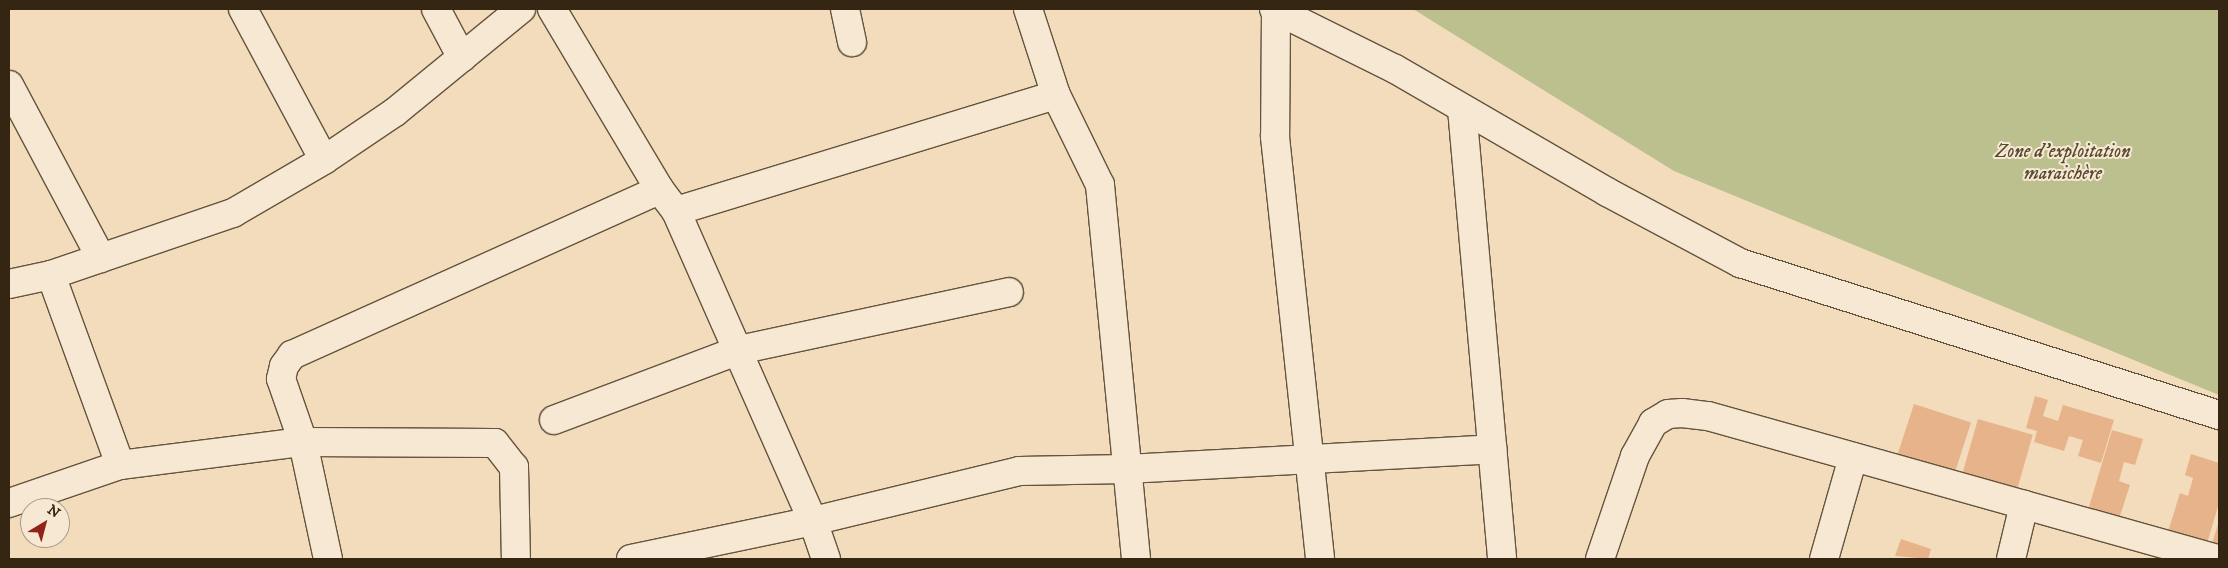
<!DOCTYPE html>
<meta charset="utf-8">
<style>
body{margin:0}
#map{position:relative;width:2228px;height:568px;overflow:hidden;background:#f3dcbb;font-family:"IM FELL DW Pica",serif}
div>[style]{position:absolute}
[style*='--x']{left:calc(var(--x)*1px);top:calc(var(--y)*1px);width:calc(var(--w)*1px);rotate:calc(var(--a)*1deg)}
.green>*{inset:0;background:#bcc08f}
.building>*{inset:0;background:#e7b38b;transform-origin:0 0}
.roads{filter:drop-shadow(1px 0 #64543d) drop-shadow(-1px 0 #64543d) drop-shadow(0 1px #64543d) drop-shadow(0 -1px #64543d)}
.minor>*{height:28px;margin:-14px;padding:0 14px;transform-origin:14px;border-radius:14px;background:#f7e8d3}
span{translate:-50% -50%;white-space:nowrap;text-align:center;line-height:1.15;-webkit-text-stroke:4px #f7e8d3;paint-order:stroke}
.park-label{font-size:19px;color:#574c32;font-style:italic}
.frame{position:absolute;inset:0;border:10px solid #352613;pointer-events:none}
.north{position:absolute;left:20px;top:498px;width:50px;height:50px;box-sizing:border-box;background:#f7e8d3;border:1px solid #a99a86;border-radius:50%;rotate:37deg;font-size:14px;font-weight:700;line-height:20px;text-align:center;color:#352613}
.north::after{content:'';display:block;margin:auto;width:18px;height:22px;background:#8f2418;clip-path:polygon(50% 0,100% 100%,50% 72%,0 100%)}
</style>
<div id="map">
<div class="green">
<div style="clip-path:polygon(1413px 9px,2219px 9px,2219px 395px,1674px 171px)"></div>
</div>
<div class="building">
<div style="clip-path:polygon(2035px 396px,2048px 400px,2043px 416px,2058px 421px,2063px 405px,2114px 420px,2101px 463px,2078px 456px,2083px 440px,2069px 436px,2064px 451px,2034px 442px,2037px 431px,2026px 428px)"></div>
<div style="left:1914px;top:404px;width:60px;height:54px;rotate:18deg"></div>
<div style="left:1978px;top:419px;width:57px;height:57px;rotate:16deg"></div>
<div style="clip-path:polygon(2112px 430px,2143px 439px,2135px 465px,2124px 462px,2119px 481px,2130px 485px,2119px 519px,2088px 510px)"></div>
<div style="clip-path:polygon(2191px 454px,2219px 463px,2219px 503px,2206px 547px,2167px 535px,2180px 493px,2188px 496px,2193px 478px,2185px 475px)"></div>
<div style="clip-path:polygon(2219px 521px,2219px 550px,2211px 547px)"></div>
<div style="clip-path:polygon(1901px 539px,1931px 549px,1928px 559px,1895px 556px)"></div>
</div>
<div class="roads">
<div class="minor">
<div style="--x:243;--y:9;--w:171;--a:61.8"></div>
<div style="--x:436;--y:9;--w:55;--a:62"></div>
<div style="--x:552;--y:9;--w:211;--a:59.2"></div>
<div style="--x:660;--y:190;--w:26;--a:53"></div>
<div style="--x:676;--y:211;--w:339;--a:66.2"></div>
<div style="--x:813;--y:521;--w:40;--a:71.1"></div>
<div style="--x:845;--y:9;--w:34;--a:78"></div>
<div style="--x:1028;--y:9;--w:90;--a:72"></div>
<div style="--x:1056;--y:95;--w:100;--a:63.9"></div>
<div style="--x:1100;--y:185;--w:376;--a:84.5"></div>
<div style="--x:1274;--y:9;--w:135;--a:26.4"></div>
<div style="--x:1395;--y:69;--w:245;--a:30.1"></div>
<div style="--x:1607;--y:192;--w:151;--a:28.1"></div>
<div style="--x:1740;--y:263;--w:503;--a:17.61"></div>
<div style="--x:1276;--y:9;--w:128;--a:90.4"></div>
<div style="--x:1275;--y:137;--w:424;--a:83.9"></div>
<div style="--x:9;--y:85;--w:196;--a:62"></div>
<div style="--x:1462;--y:109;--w:452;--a:84.9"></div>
<div style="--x:676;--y:211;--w:397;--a:-17"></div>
<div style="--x:51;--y:275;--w:202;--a:70"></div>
<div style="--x:120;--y:465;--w:184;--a:-7.2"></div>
<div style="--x:303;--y:442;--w:192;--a:0.3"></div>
<div style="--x:495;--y:443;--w:31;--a:52"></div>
<div style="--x:514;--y:467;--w:92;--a:88.8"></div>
<div style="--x:9;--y:284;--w:43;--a:-12.1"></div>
<div style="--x:51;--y:275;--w:192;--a:-18.8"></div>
<div style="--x:233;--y:213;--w:105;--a:-30.2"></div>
<div style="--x:324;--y:160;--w:86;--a:-34.1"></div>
<div style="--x:395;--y:112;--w:163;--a:-39.3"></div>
<div style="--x:554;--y:420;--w:198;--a:-20.7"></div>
<div style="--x:739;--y:350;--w:276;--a:-12.1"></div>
<div style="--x:9;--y:503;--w:117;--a:-18.9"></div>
<div style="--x:328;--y:559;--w:120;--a:-102.1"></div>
<div style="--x:303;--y:442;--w:67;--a:-109.2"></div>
<div style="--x:281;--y:379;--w:13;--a:-77"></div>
<div style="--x:284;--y:366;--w:14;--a:-54"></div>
<div style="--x:292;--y:355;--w:403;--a:-24.2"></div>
<div style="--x:631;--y:559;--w:186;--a:-11.8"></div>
<div style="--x:813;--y:521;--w:212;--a:-13.6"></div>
<div style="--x:1019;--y:471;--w:108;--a:-1.1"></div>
<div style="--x:1127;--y:469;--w:366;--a:-3.1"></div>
<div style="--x:1600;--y:559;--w:109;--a:-71.2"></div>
<div style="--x:1635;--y:456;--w:38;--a:-61"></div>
<div style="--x:1653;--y:423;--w:17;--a:-31"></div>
<div style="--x:1668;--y:414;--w:14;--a:-4"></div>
<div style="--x:1682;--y:413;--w:26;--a:7"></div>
<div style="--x:1708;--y:416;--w:529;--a:15.69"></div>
<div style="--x:1824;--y:559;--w:106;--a:-74.1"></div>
<div style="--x:2011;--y:559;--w:56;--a:-76.5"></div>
</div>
</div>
<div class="park-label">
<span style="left:2063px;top:163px">Zone d'exploitation<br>maraichère</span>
</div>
<div class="frame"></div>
<div class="north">N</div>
</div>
